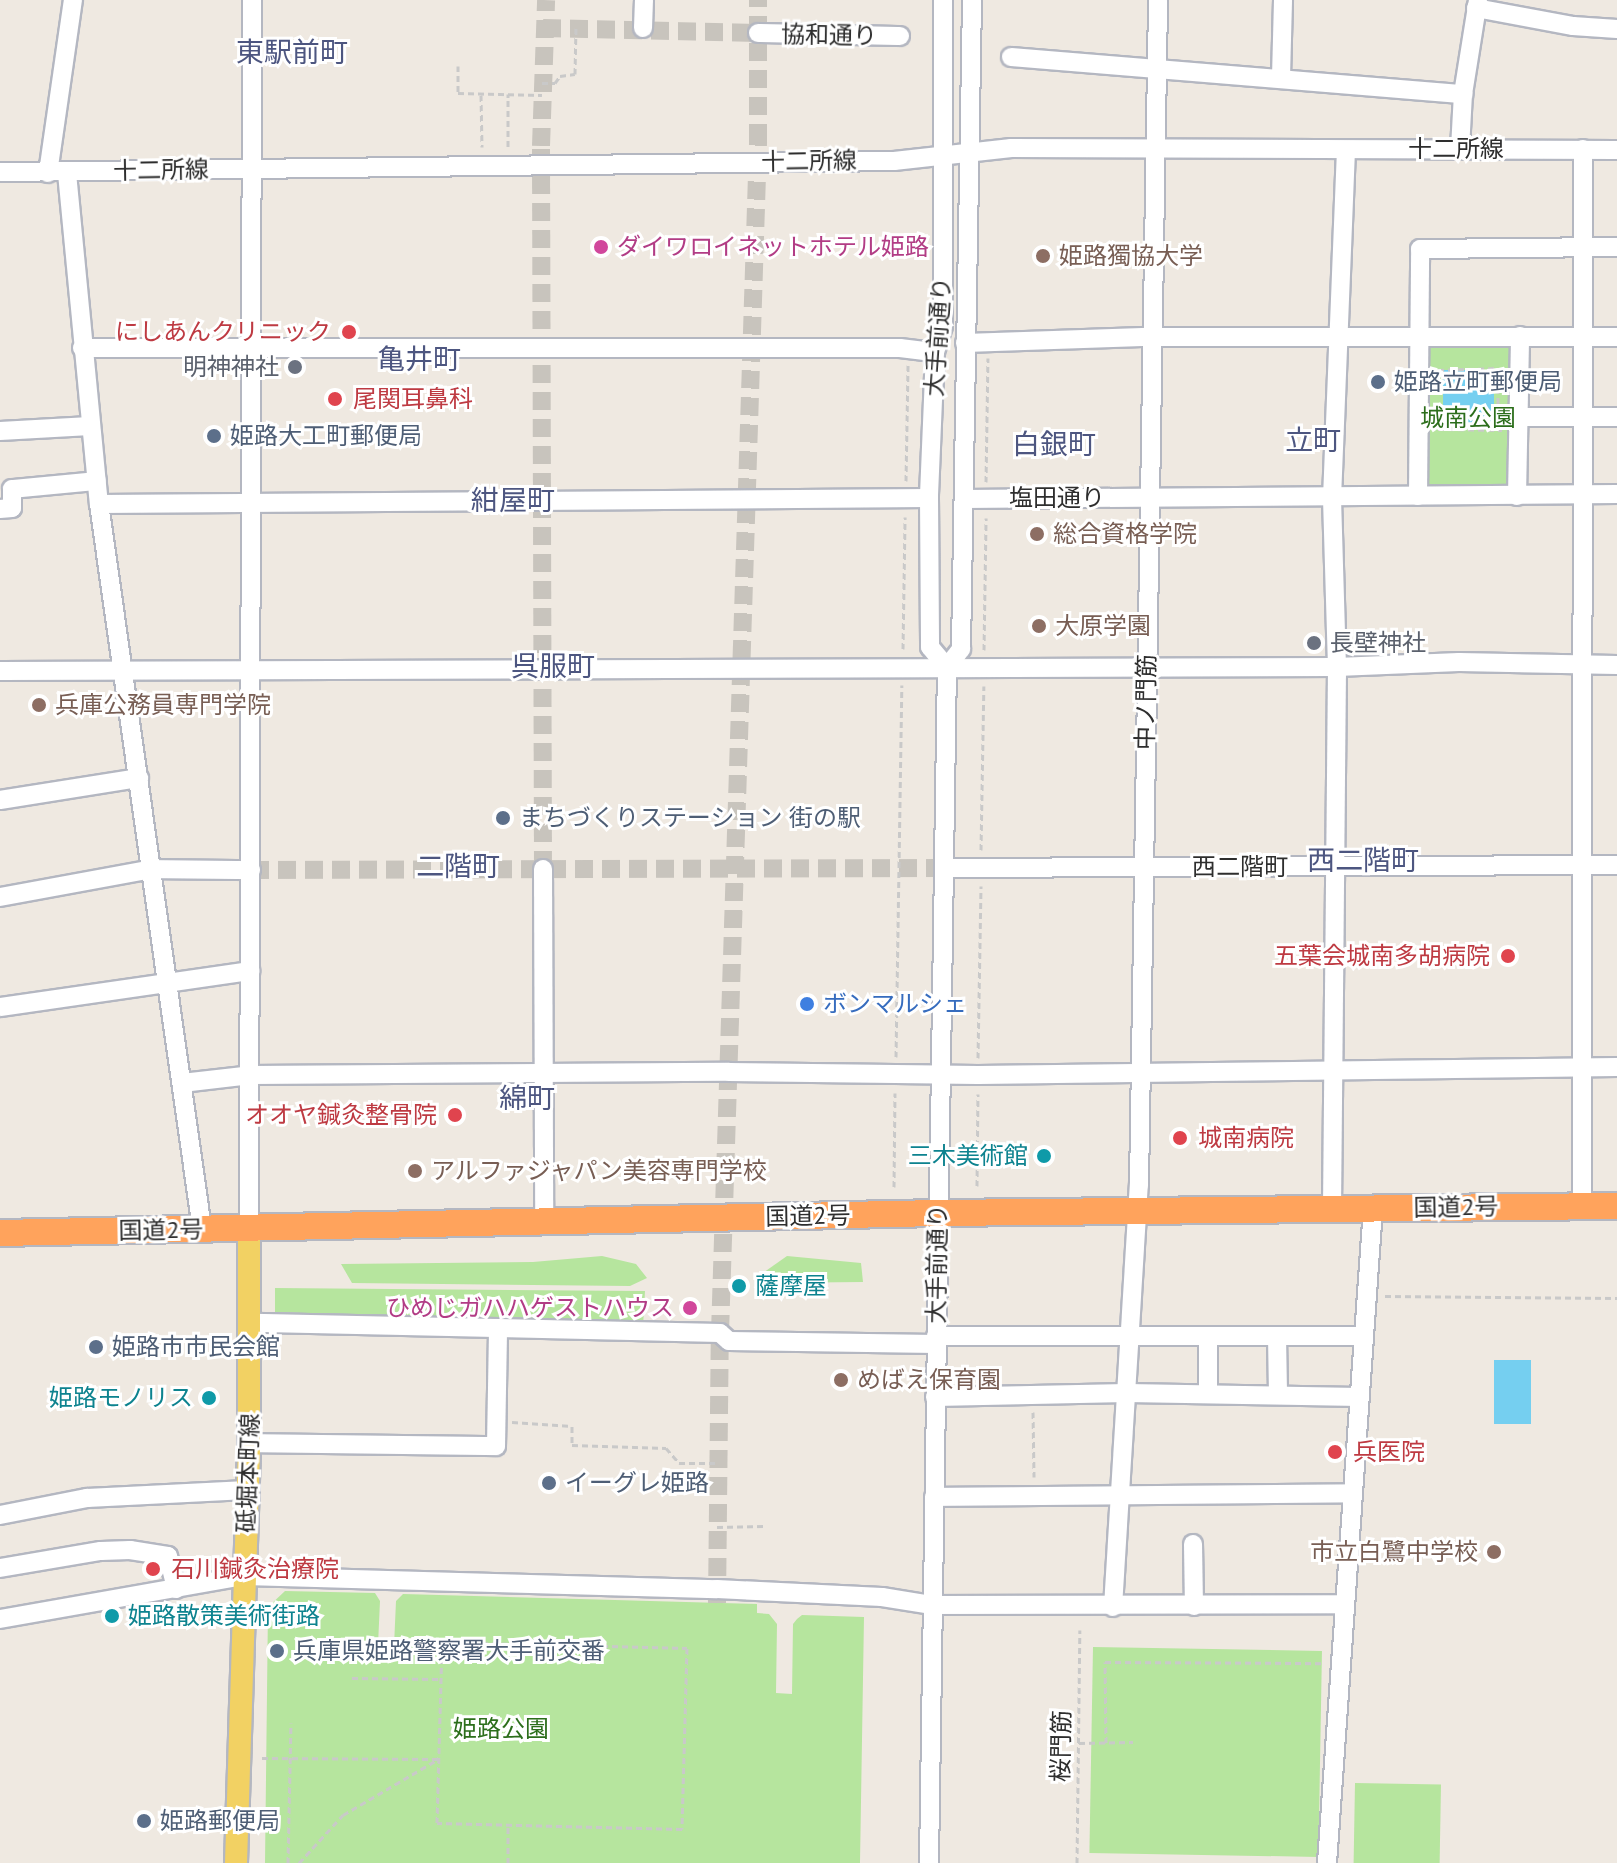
<!DOCTYPE html>
<meta charset="utf-8">
<style>
body{margin:0}
#map{position:relative;width:1617px;height:1863px;overflow:hidden;background:#efe9e1;font-family:"PT Sans","Noto Sans JP",sans-serif}
div>[style]{position:absolute}
[style*='--x']{left:calc(var(--x)*1px);top:calc(var(--y)*1px);width:calc(var(--w)*1px);rotate:calc(var(--a)*1deg)}
.green>*{inset:0;background:#b6e59e;transform-origin:0 0}
.water>*{inset:0;background:#75cff0;transform-origin:0 0}
.minor-tunnel>*{height:18px;margin-top:-9px;transform-origin:0;background:repeating-linear-gradient(90deg,#c8c4bd 0 18px,transparent 0 27px)}
.path>*{height:3px;margin-top:-1.5px;transform-origin:0;background:repeating-linear-gradient(90deg,#c9c9c9 0 6px,transparent 0 10px)}
.roads{filter:drop-shadow(2px 0 #b4b7c1) drop-shadow(-2px 0 #b4b7c1) drop-shadow(0 2px #b4b7c1) drop-shadow(0 -2px #b4b7c1)}
.minor>*{height:18px;margin:-9px;padding:0 9px;transform-origin:9px;border-radius:9px;background:#fff}
.major>*{height:22px;margin:-11px;padding:0 11px;transform-origin:11px;border-radius:11px;background:#f2d163}
.highway>*{height:26px;margin:-13px;padding:0 13px;transform-origin:13px;border-radius:13px;background:#ffa35c}
.dots>*{width:22px;height:22px;translate:-50% -50%;box-sizing:border-box;border:4px solid #fff;border-radius:50%}
span{translate:-50% -50%;white-space:nowrap;text-align:center;line-height:1.15;-webkit-text-stroke:6px #fff;paint-order:stroke}
.street-label{font-size:24px;color:#2e2e2e}
.hotel-label{font-size:24px;color:#b23c85}
.left{translate:0 -50%;text-align:left}
.right{translate:-100% -50%;text-align:right}
.education-label{font-size:24px;color:#785e54}
.health-label{font-size:24px;color:#be3a42}
.worship-label{font-size:24px;color:#5b616d}
.service-label{font-size:24px;color:#4e5e75}
.park-label{font-size:24px;color:#2c6e1b}
.shop-label{font-size:24px;color:#366cbe}
.culture-label{font-size:24px;color:#0d838f}
.quarter-label{font-size:28px;color:#4d5680}
</style>
<div id="map">
<div class="green">
<div style="left:1512px;top:347px;width:141px;height:87px;rotate:91deg"></div>
<div style="clip-path:polygon(602px 1256px,636px 1264px,647px 1278px,630px 1286px,352px 1283px,341px 1264px,533px 1262px)"></div>
<div style="clip-path:polygon(787px 1256px,861px 1263px,863px 1282px,762px 1283px,760px 1275px)"></div>
<div style="clip-path:polygon(275px 1288px,645px 1291px,643px 1327px,275px 1312px)"></div>
<div style="clip-path:polygon(285px 1591px,375px 1593px,380px 1601px,378px 1645px,394px 1646px,396px 1601px,403px 1594px,757px 1604px,757px 1613px,769px 1614px,777px 1624px,776px 1693px,792px 1694px,793px 1624px,797px 1619px,802px 1615px,864px 1617px,860px 1863px,265px 1863px,268px 1607px)"></div>
<div style="left:1093px;top:1647px;width:229px;height:206px;rotate:1deg"></div>
<div style="left:1355px;top:1783px;width:86px;height:80px;rotate:1deg"></div>
</div>
<div class="water">
<div style="left:1443px;top:370px;width:51px;height:54px"></div>
<div style="left:1494px;top:1360px;width:37px;height:64px"></div>
</div>
<div class="minor-tunnel">
<div style="--x:543;--y:28;--w:215;--a:1.3"></div>
<div style="--x:543;--y:869;--w:723;--a:-90.16"></div>
<div style="--x:541;--y:146;--w:146;--a:-88"></div>
<div style="--x:251;--y:870;--w:693;--a:-0.17"></div>
<div style="--x:717;--y:1603;--w:270;--a:-89.4"></div>
<div style="--x:720;--y:1333;--w:1192;--a:-88.17"></div>
<div style="--x:758;--y:142;--w:142;--a:-90"></div>
</div>
<div class="path">
<div style="--x:458;--y:66;--w:27;--a:90"></div>
<div style="--x:458;--y:93;--w:84;--a:1.4"></div>
<div style="--x:542;--y:83;--w:13;--a:0"></div>
<div style="--x:555;--y:83;--w:9;--a:-54"></div>
<div style="--x:560;--y:76;--w:15;--a:-8"></div>
<div style="--x:575;--y:74;--w:46;--a:-88.8"></div>
<div style="--x:481;--y:95;--w:52;--a:88.9"></div>
<div style="--x:508;--y:147;--w:53;--a:-90"></div>
<div style="--x:1438;--y:370;--w:60;--a:-1.9"></div>
<div style="--x:1498;--y:368;--w:62;--a:90"></div>
<div style="--x:1438;--y:429;--w:64;--a:0.9"></div>
<div style="--x:906;--y:481;--w:116;--a:-89"></div>
<div style="--x:986;--y:482;--w:124;--a:-89.1"></div>
<div style="--x:903;--y:649;--w:132;--a:-89.1"></div>
<div style="--x:984;--y:650;--w:132;--a:-89.1"></div>
<div style="--x:981;--y:850;--w:164;--a:-89"></div>
<div style="--x:896;--y:1057;--w:372;--a:-89.1"></div>
<div style="--x:978;--y:1058;--w:172;--a:-89"></div>
<div style="--x:977;--y:1186;--w:92;--a:-89.4"></div>
<div style="--x:894;--y:1187;--w:94;--a:-89.4"></div>
<div style="--x:1385;--y:1296;--w:232;--a:0.5"></div>
<div style="--x:1033;--y:1412;--w:65;--a:89.1"></div>
<div style="--x:512;--y:1422;--w:60;--a:3.8"></div>
<div style="--x:572;--y:1426;--w:19;--a:90"></div>
<div style="--x:572;--y:1445;--w:94;--a:1.8"></div>
<div style="--x:666;--y:1448;--w:20;--a:49"></div>
<div style="--x:679;--y:1463;--w:40;--a:0"></div>
<div style="--x:717;--y:1527;--w:48;--a:-1.2"></div>
<div style="--x:442;--y:1642;--w:245;--a:1.4"></div>
<div style="--x:687;--y:1648;--w:181;--a:91.6"></div>
<div style="--x:682;--y:1829;--w:245;--a:-178.6"></div>
<div style="--x:437;--y:1823;--w:181;--a:-88.4"></div>
<div style="--x:352;--y:1678;--w:88;--a:0.7"></div>
<div style="--x:1079;--y:1743;--w:54;--a:-1.1"></div>
<div style="--x:1106;--y:1743;--w:81;--a:-90.7"></div>
<div style="--x:1105;--y:1662;--w:218;--a:0.3"></div>
<div style="--x:262;--y:1758;--w:176;--a:0.3"></div>
<div style="--x:288;--y:1863;--w:140;--a:-88.8"></div>
<div style="--x:299;--y:1863;--w:65;--a:-47.5"></div>
<div style="--x:343;--y:1815;--w:107;--a:-30.4"></div>
<div style="--x:508;--y:1863;--w:38;--a:-90"></div>
<div style="--x:1077;--y:1863;--w:233;--a:-89.3"></div>
</div>
<div class="roads">
<div class="minor">
<div style="--x:943;--y:0;--w:326;--a:90"></div>
<div style="--x:943;--y:326;--w:27;--a:107"></div>
<div style="--x:935;--y:352;--w:146;--a:92.4"></div>
<div style="--x:929;--y:498;--w:149;--a:89.6"></div>
<div style="--x:930;--y:647;--w:26;--a:50"></div>
<div style="--x:1476;--y:8;--w:99;--a:10.5"></div>
<div style="--x:1573;--y:26;--w:44;--a:3.9"></div>
<div style="--x:643;--y:28;--w:28;--a:-88"></div>
<div style="--x:758;--y:33;--w:142;--a:1.2"></div>
<div style="--x:1011;--y:57;--w:454;--a:4.7"></div>
<div style="--x:1281;--y:77;--w:77;--a:-88.5"></div>
<div style="--x:1460;--y:149;--w:55;--a:-86.9"></div>
<div style="--x:1463;--y:94;--w:95;--a:-80.9"></div>
<div style="--x:0;--y:172;--w:894;--a:-0.7"></div>
<div style="--x:894;--y:161;--w:118;--a:-6.3"></div>
<div style="--x:1011;--y:148;--w:606;--a:0.19"></div>
<div style="--x:48;--y:173;--w:175;--a:-81.8"></div>
<div style="--x:67;--y:173;--w:333;--a:84.5"></div>
<div style="--x:99;--y:504;--w:732;--a:81.91"></div>
<div style="--x:965;--y:343;--w:185;--a:-1.9"></div>
<div style="--x:1150;--y:337;--w:467;--a:0"></div>
<div style="--x:82;--y:348;--w:818;--a:0"></div>
<div style="--x:900;--y:348;--w:35;--a:7"></div>
<div style="--x:1518;--y:417;--w:99;--a:0"></div>
<div style="--x:0;--y:431;--w:90;--a:-3.2"></div>
<div style="--x:1418;--y:496;--w:247;--a:-89.5"></div>
<div style="--x:1420;--y:249;--w:197;--a:-0.6"></div>
<div style="--x:1517;--y:496;--w:160;--a:-88.9"></div>
<div style="--x:964;--y:499;--w:653;--a:-0.44"></div>
<div style="--x:99;--y:504;--w:830;--a:-0.41"></div>
<div style="--x:0;--y:509;--w:12;--a:-5"></div>
<div style="--x:12;--y:508;--w:19;--a:-90"></div>
<div style="--x:12;--y:489;--w:85;--a:-5.4"></div>
<div style="--x:0;--y:671;--w:1337;--a:-0.17"></div>
<div style="--x:1337;--y:667;--w:122;--a:-2.3"></div>
<div style="--x:1459;--y:662;--w:158;--a:1.1"></div>
<div style="--x:0;--y:800;--w:141;--a:-9"></div>
<div style="--x:944;--y:868;--w:673;--a:-0.26"></div>
<div style="--x:543;--y:869;--w:353;--a:89.8"></div>
<div style="--x:0;--y:897;--w:155;--a:-10.4"></div>
<div style="--x:152;--y:869;--w:99;--a:0.6"></div>
<div style="--x:0;--y:1007;--w:253;--a:-8.2"></div>
<div style="--x:182;--y:1083;--w:69;--a:-6.6"></div>
<div style="--x:251;--y:1075;--w:478;--a:-0.4"></div>
<div style="--x:729;--y:1072;--w:249;--a:0.7"></div>
<div style="--x:978;--y:1075;--w:639;--a:-0.72"></div>
<div style="--x:1582;--y:1206;--w:1057;--a:-89.95"></div>
<div style="--x:1332;--y:1209;--w:542;--a:-89.47"></div>
<div style="--x:1337;--y:667;--w:169;--a:-91.7"></div>
<div style="--x:1332;--y:498;--w:348;--a:-87.7"></div>
<div style="--x:249;--y:1228;--w:1228;--a:-89.86"></div>
<div style="--x:498;--y:1328;--w:222;--a:1.3"></div>
<div style="--x:720;--y:1333;--w:12;--a:42"></div>
<div style="--x:729;--y:1341;--w:207;--a:0.8"></div>
<div style="--x:936;--y:1336;--w:428;--a:0"></div>
<div style="--x:1277;--y:1336;--w:59;--a:89"></div>
<div style="--x:1208;--y:1394;--w:57;--a:-90"></div>
<div style="--x:935;--y:1397;--w:192;--a:-1.2"></div>
<div style="--x:1127;--y:1393;--w:233;--a:1"></div>
<div style="--x:249;--y:1443;--w:247;--a:0.7"></div>
<div style="--x:496;--y:1446;--w:118;--a:-89"></div>
<div style="--x:498;--y:1328;--w:248;--a:-178.8"></div>
<div style="--x:934;--y:1497;--w:419;--a:-0.5"></div>
<div style="--x:0;--y:1515;--w:89;--a:-11.1"></div>
<div style="--x:87;--y:1498;--w:160;--a:-2.9"></div>
<div style="--x:1193;--y:1544;--w:62;--a:89.1"></div>
<div style="--x:0;--y:1568;--w:102;--a:-9.6"></div>
<div style="--x:101;--y:1551;--w:29;--a:-2"></div>
<div style="--x:130;--y:1550;--w:38;--a:9"></div>
<div style="--x:168;--y:1556;--w:34;--a:76"></div>
<div style="--x:1113;--y:1607;--w:423;--a:-86.5"></div>
<div style="--x:1139;--y:1185;--w:1185;--a:-89.08"></div>
<div style="--x:0;--y:1619;--w:249;--a:-10"></div>
<div style="--x:245;--y:1576;--w:472;--a:1.6"></div>
<div style="--x:717;--y:1589;--w:165;--a:2.8"></div>
<div style="--x:882;--y:1597;--w:51;--a:9.1"></div>
<div style="--x:932;--y:1605;--w:413;--a:-0.1"></div>
<div style="--x:929;--y:1863;--w:1196;--a:-89.14"></div>
<div style="--x:947;--y:667;--w:23;--a:-52"></div>
<div style="--x:961;--y:649;--w:649;--a:-89.03"></div>
<div style="--x:1327;--y:1863;--w:656;--a:-85.98"></div>
</div>
<div class="major">
<div style="--x:236;--y:1863;--w:420;--a:-88.2"></div>
<div style="--x:249;--y:1443;--w:215;--a:-90"></div>
</div>
<div class="highway">
<div style="--x:0;--y:1233;--w:938;--a:-1.22"></div>
<div style="--x:938;--y:1213;--w:679;--a:-0.59"></div>
</div>
</div>
<div class="dots">
<div style="left:601px;top:247px;background:#d1479c"></div>
<div style="left:1043px;top:256px;background:#8d6e63"></div>
<div style="left:349px;top:332px;background:#e0444e"></div>
<div style="left:295px;top:367px;background:#6b7280"></div>
<div style="left:1378px;top:382px;background:#5c6f8a"></div>
<div style="left:335px;top:399px;background:#e0444e"></div>
<div style="left:214px;top:436px;background:#5c6f8a"></div>
<div style="left:1037px;top:534px;background:#8d6e63"></div>
<div style="left:1039px;top:626px;background:#8d6e63"></div>
<div style="left:1314px;top:643px;background:#6b7280"></div>
<div style="left:39px;top:705px;background:#8d6e63"></div>
<div style="left:503px;top:818px;background:#5c6f8a"></div>
<div style="left:1508px;top:956px;background:#e0444e"></div>
<div style="left:807px;top:1004px;background:#3f7fe0"></div>
<div style="left:455px;top:1115px;background:#e0444e"></div>
<div style="left:1180px;top:1138px;background:#e0444e"></div>
<div style="left:1044px;top:1156px;background:#0f9aa8"></div>
<div style="left:415px;top:1171px;background:#8d6e63"></div>
<div style="left:739px;top:1286px;background:#0f9aa8"></div>
<div style="left:690px;top:1308px;background:#d1479c"></div>
<div style="left:96px;top:1347px;background:#5c6f8a"></div>
<div style="left:841px;top:1380px;background:#8d6e63"></div>
<div style="left:209px;top:1398px;background:#0f9aa8"></div>
<div style="left:1335px;top:1452px;background:#e0444e"></div>
<div style="left:549px;top:1483px;background:#5c6f8a"></div>
<div style="left:1494px;top:1552px;background:#8d6e63"></div>
<div style="left:153px;top:1569px;background:#e0444e"></div>
<div style="left:112px;top:1616px;background:#0f9aa8"></div>
<div style="left:277px;top:1651px;background:#5c6f8a"></div>
<div style="left:144px;top:1821px;background:#5c6f8a"></div>
</div>
<div class="street-label">
<span style="left:829px;top:35px;rotate:1deg">協和通り</span>
<span style="left:1456px;top:149px">十二所線</span>
<span style="left:809px;top:161px;rotate:-1deg">十二所線</span>
<span style="left:161px;top:170px;rotate:-1deg">十二所線</span>
<span style="left:938px;top:337px;rotate:-86deg">大手前通り</span>
<span style="left:1057px;top:498px">塩田通り</span>
<span style="left:1146px;top:702px;rotate:-89deg">中ノ門筋</span>
<span style="left:1240px;top:867px">西二階町</span>
<span style="left:1456px;top:1207px;rotate:-1deg">国道2号</span>
<span style="left:808px;top:1216px;rotate:-1deg">国道2号</span>
<span style="left:161px;top:1230px;rotate:-1deg">国道2号</span>
<span style="left:937px;top:1264px;rotate:-89deg">大手前通り</span>
<span style="left:248px;top:1473px;rotate:-88deg">砥堀本町線</span>
<span style="left:1061px;top:1746px;rotate:-89deg">桜門筋</span>
</div>
<div class="hotel-label">
<span class="left" style="left:617px;top:247px">ダイワロイネットホテル姫路</span>
<span class="right" style="left:674px;top:1308px">ひめじガハハゲストハウス</span>
</div>
<div class="education-label">
<span class="left" style="left:1059px;top:256px">姫路獨協大学</span>
<span class="left" style="left:1053px;top:534px">総合資格学院</span>
<span class="left" style="left:1055px;top:626px">大原学園</span>
<span class="left" style="left:55px;top:705px">兵庫公務員専門学院</span>
<span class="left" style="left:431px;top:1171px">アルファジャパン美容専門学校</span>
<span class="left" style="left:857px;top:1380px">めばえ保育園</span>
<span class="right" style="left:1478px;top:1552px">市立白鷺中学校</span>
</div>
<div class="health-label">
<span class="right" style="left:331px;top:332px">にしあんクリニック</span>
<span class="left" style="left:353px;top:399px">尾関耳鼻科</span>
<span class="right" style="left:1490px;top:956px">五葉会城南多胡病院</span>
<span class="right" style="left:437px;top:1115px">オオヤ鍼灸整骨院</span>
<span class="left" style="left:1198px;top:1138px">城南病院</span>
<span class="left" style="left:1353px;top:1452px">兵医院</span>
<span class="left" style="left:171px;top:1569px">石川鍼灸治療院</span>
</div>
<div class="worship-label">
<span class="right" style="left:279px;top:367px">明神神社</span>
<span class="left" style="left:1330px;top:643px">長壁神社</span>
</div>
<div class="service-label">
<span class="left" style="left:1394px;top:382px">姫路立町郵便局</span>
<span class="left" style="left:230px;top:436px">姫路大工町郵便局</span>
<span class="left" style="left:519px;top:818px">まちづくりステーション 街の駅</span>
<span class="left" style="left:112px;top:1347px">姫路市市民会館</span>
<span class="left" style="left:565px;top:1483px">イーグレ姫路</span>
<span class="left" style="left:293px;top:1651px">兵庫県姫路警察署大手前交番</span>
<span class="left" style="left:160px;top:1821px">姫路郵便局</span>
</div>
<div class="park-label">
<span style="left:1468px;top:418px">城南公園</span>
<span style="left:501px;top:1729px">姫路公園</span>
</div>
<div class="shop-label">
<span class="left" style="left:823px;top:1004px">ボンマルシェ</span>
</div>
<div class="culture-label">
<span class="right" style="left:1028px;top:1156px">三木美術館</span>
<span class="left" style="left:755px;top:1286px">薩摩屋</span>
<span class="right" style="left:193px;top:1398px">姫路モノリス</span>
<span class="left" style="left:128px;top:1616px">姫路散策美術街路</span>
</div>
<div class="quarter-label">
<span style="left:292px;top:52px">東駅前町</span>
<span style="left:419px;top:359px">亀井町</span>
<span style="left:1313px;top:440px">立町</span>
<span style="left:1054px;top:444px">白銀町</span>
<span style="left:513px;top:500px">紺屋町</span>
<span style="left:553px;top:666px">呉服町</span>
<span style="left:1363px;top:860px">西二階町</span>
<span style="left:458px;top:866px">二階町</span>
<span style="left:527px;top:1098px">綿町</span>
</div>
</div>
